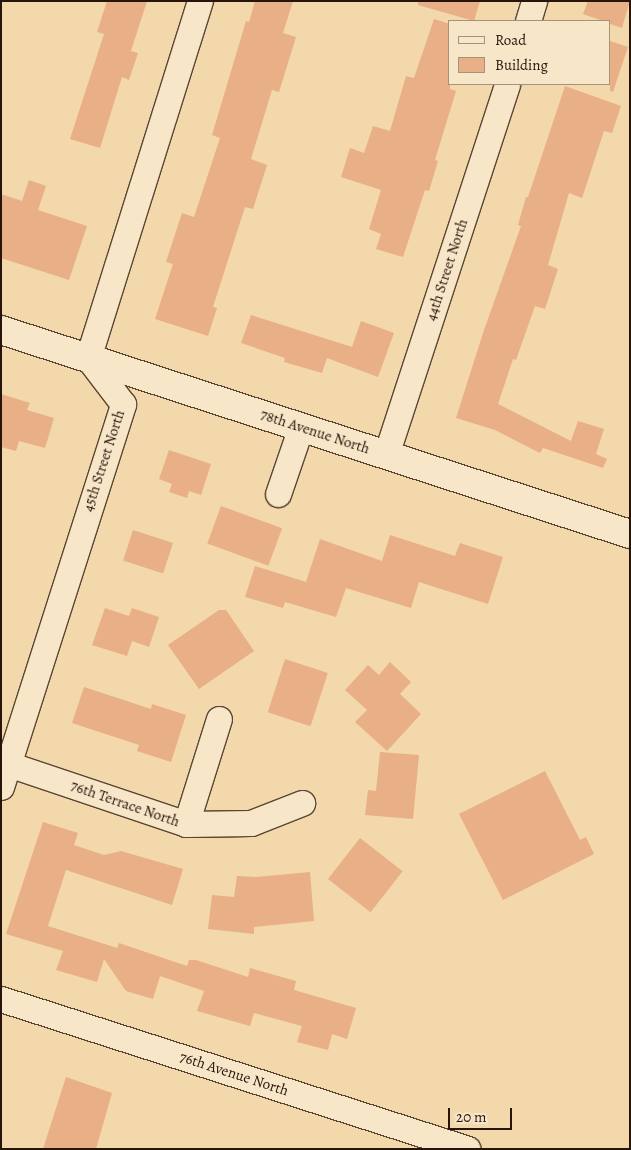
<!DOCTYPE html>
<style>
body{margin:0}
#map{position:relative;width:631px;height:1150px;overflow:hidden;background:#f2d8aa;font-family:Alegreya,serif}
div>[style]{position:absolute}
[style*='--x']{left:calc(var(--x)*1px);top:calc(var(--y)*1px);width:calc(var(--w)*1px);rotate:calc(var(--a)*1deg)}
.building>*{inset:0;background:#e9af86;transform-origin:0 0}
.roads{filter:drop-shadow(1px 0 #5a4533) drop-shadow(-1px 0 #5a4533) drop-shadow(0 1px #5a4533) drop-shadow(0 -1px #5a4533)}
.minor>*{height:25px;margin:-12.5px;padding:0 12.5px;transform-origin:12.5px;border-radius:12.5px;background:#f7e6c8}
.tertiary>*{height:28px;margin:-14px;padding:0 14px;transform-origin:14px;border-radius:14px;background:#f7e6c8}
span{translate:-50% -50%;white-space:nowrap;text-align:center;line-height:1.15;-webkit-text-stroke:4px #f7e6c8;paint-order:stroke}
.street-label{font-size:15px;color:#27140b}
.frame{position:absolute;inset:0;border:2px solid #27140b;pointer-events:none}
.legend{position:absolute;left:448px;top:20px;width:162px;height:65px;box-sizing:border-box;background:#f7e6c8;border:1px solid #a4927c;margin:0;padding:6px 9px;list-style:none;font-size:15px;color:#27140b}
.legend li{display:flex;align-items:center;gap:10px;height:25px}
.legend b{width:25px;border:1px solid #a4927c}
.scale{position:absolute;left:448px;top:1108px;width:64px;height:22px;box-sizing:border-box;border:2px solid #27140b;border-top:0;padding-left:6px;font-size:15px;line-height:18px;white-space:nowrap;color:#27140b;-webkit-text-stroke:4px #f7e6c8;paint-order:stroke}
</style>
<div id="map">
<div class="building">
<div style="clip-path:polygon(107px 1px,147px 1px,131px 51px,138px 53px,129px 80px,122px 77px,100px 148px,70px 139px,104px 34px,97px 32px)"></div>
<div style="clip-path:polygon(255px 1px,293px 1px,283px 33px,296px 37px,279px 92px,272px 90px,251px 159px,267px 165px,253px 209px,245px 207px,213px 307px,217px 308px,208px 336px,155px 319px,173px 264px,166px 262px,182px 213px,194px 217px,220px 138px,212px 135px,246px 21px,249px 22px)"></div>
<div style="clip-path:polygon(418px 1px,480px 1px,474px 21px,418px 5px)"></div>
<div style="clip-path:polygon(588px 1px,630px 1px,622px 28px,610px 24px,610px 21px,603px 21px,583px 14px)"></div>
<div style="clip-path:polygon(434px 19px,450px 24px,450px 89px,456px 91px,435px 160px,438px 161px,429px 191px,425px 190px,403px 257px,376px 249px,381px 234px,369px 229px,381px 190px,341px 177px,350px 148px,364px 153px,373px 126px,390px 131px,406px 76px,414px 78px)"></div>
<div style="clip-path:polygon(610px 41px,628px 47px,613px 92px,610px 91px)"></div>
<div style="clip-path:polygon(565px 86px,621px 106px,612px 133px,604px 131px,582px 198px,569px 193px,548px 265px,558px 269px,545px 309px,535px 306px,516px 360px,513px 359px,498px 404px,571px 441px,578px 421px,604px 429px,596px 454px,607px 459px,603px 468px,543px 448px,540px 453px,495px 430px,456px 418px,483px 333px,521px 226px,518px 225px,526px 197px,528px 197px)"></div>
<div style="clip-path:polygon(29px 180px,46px 186px,38px 210px,87px 226px,69px 280px,1px 258px,1px 194px,22px 201px)"></div>
<div style="clip-path:polygon(251px 315px,352px 347px,361px 321px,394px 333px,378px 377px,327px 358px,322px 373px,284px 362px,285px 358px,241px 343px)"></div>
<div style="clip-path:polygon(1px 394px,30px 403px,27px 410px,54px 418px,45px 448px,19px 441px,16px 451px,1px 447px)"></div>
<div style="clip-path:polygon(169px 450px,211px 464px,201px 495px,189px 491px,187px 498px,169px 492px,172px 484px,159px 479px)"></div>
<div style="left:221px;top:506px;width:65px;height:40px;rotate:20deg"></div>
<div style="left:133px;top:530px;width:42px;height:32px;rotate:18deg"></div>
<div style="clip-path:polygon(390px 535px,455px 556px,460px 543px,503px 557px,488px 604px,419px 582px,411px 608px,346px 588px,336px 617px,285px 602px,283px 608px,245px 597px,255px 566px,306px 582px,320px 539px,382px 561px)"></div>
<div style="clip-path:polygon(105px 608px,129px 616px,132px 608px,159px 617px,149px 647px,132px 641px,127px 656px,92px 645px)"></div>
<div style="clip-path:polygon(219px 610px,226px 610px,254px 651px,199px 689px,168px 645px)"></div>
<div style="left:285px;top:659px;width:45px;height:56px;rotate:18deg"></div>
<div style="clip-path:polygon(390px 662px,411px 682px,400px 694px,421px 714px,387px 751px,355px 722px,367px 710px,345px 690px,368px 665px,379px 675px)"></div>
<div style="clip-path:polygon(84px 687px,151px 709px,152px 704px,186px 715px,171px 762px,137px 751px,139px 745px,72px 723px)"></div>
<div style="clip-path:polygon(380px 752px,419px 755px,413px 819px,365px 815px,368px 790px,376px 791px)"></div>
<div style="clip-path:polygon(545px 771px,580px 840px,586px 837px,594px 854px,503px 900px,459px 814px)"></div>
<div style="clip-path:polygon(43px 822px,78px 833px,74px 845px,104px 855px,121px 851px,183px 869px,172px 905px,66px 870px,48px 926px,117px 948px,119px 943px,187px 966px,189px 960px,196px 960px,248px 977px,250px 968px,296px 981px,294px 990px,356px 1008px,347px 1039px,332px 1034px,328px 1050px,297px 1042px,302px 1026px,254px 1013px,250px 1026px,197px 1011px,204px 991px,160px 976px,153px 999px,126px 991px,104px 959px,97px 982px,56px 970px,63px 951px,6px 934px)"></div>
<div style="left:360px;top:838px;width:54px;height:52px;rotate:38deg"></div>
<div style="clip-path:polygon(310px 872px,314px 921px,254px 927px,254px 934px,208px 929px,212px 895px,234px 897px,237px 876px,256px 877px)"></div>
<div style="clip-path:polygon(66px 1077px,112px 1093px,96px 1149px,43px 1149px)"></div>
</div>
<div class="roads">
<div class="minor">
<div style="--x:528;--y:21;--w:21;--a:-73"></div>
<div style="--x:386;--y:455;--w:390;--a:-71.9"></div>
<div style="--x:278;--y:494;--w:71;--a:-71.1"></div>
<div style="--x:8;--y:764;--w:188;--a:18.6"></div>
<div style="--x:186;--y:824;--w:65;--a:-0.9"></div>
<div style="--x:251;--y:823;--w:55;--a:-21.4"></div>
<div style="--x:1;--y:787;--w:402;--a:-72.3"></div>
<div style="--x:123;--y:404;--w:58;--a:-127.3"></div>
<div style="--x:88;--y:358;--w:374;--a:-72.6"></div>
<div style="--x:186;--y:824;--w:110;--a:-72.6"></div>
<div style="--x:1;--y:999;--w:490;--a:17.8"></div>
</div>
<div class="tertiary">
<div style="--x:1;--y:330;--w:661;--a:17.97"></div>
</div>
</div>
<div class="street-label">
<span style="left:447px;top:270px;rotate:-72deg">44th Street North</span>
<span style="left:315px;top:432px;rotate:18deg">78th Avenue North</span>
<span style="left:104px;top:461px;rotate:-72deg">45th Street North</span>
<span style="left:125px;top:804px;rotate:19deg">76th Terrace North</span>
<span style="left:234px;top:1074px;rotate:18deg">76th Avenue North</span>
</div>
<div class="frame"></div>
<ul class="legend">
<li><b style="height:6px;background:#f7e6c8"></b>Road</li>
<li><b style="height:14px;background:#e9af86"></b>Building</li>
</ul>
<div class="scale">20 m</div>
</div>
